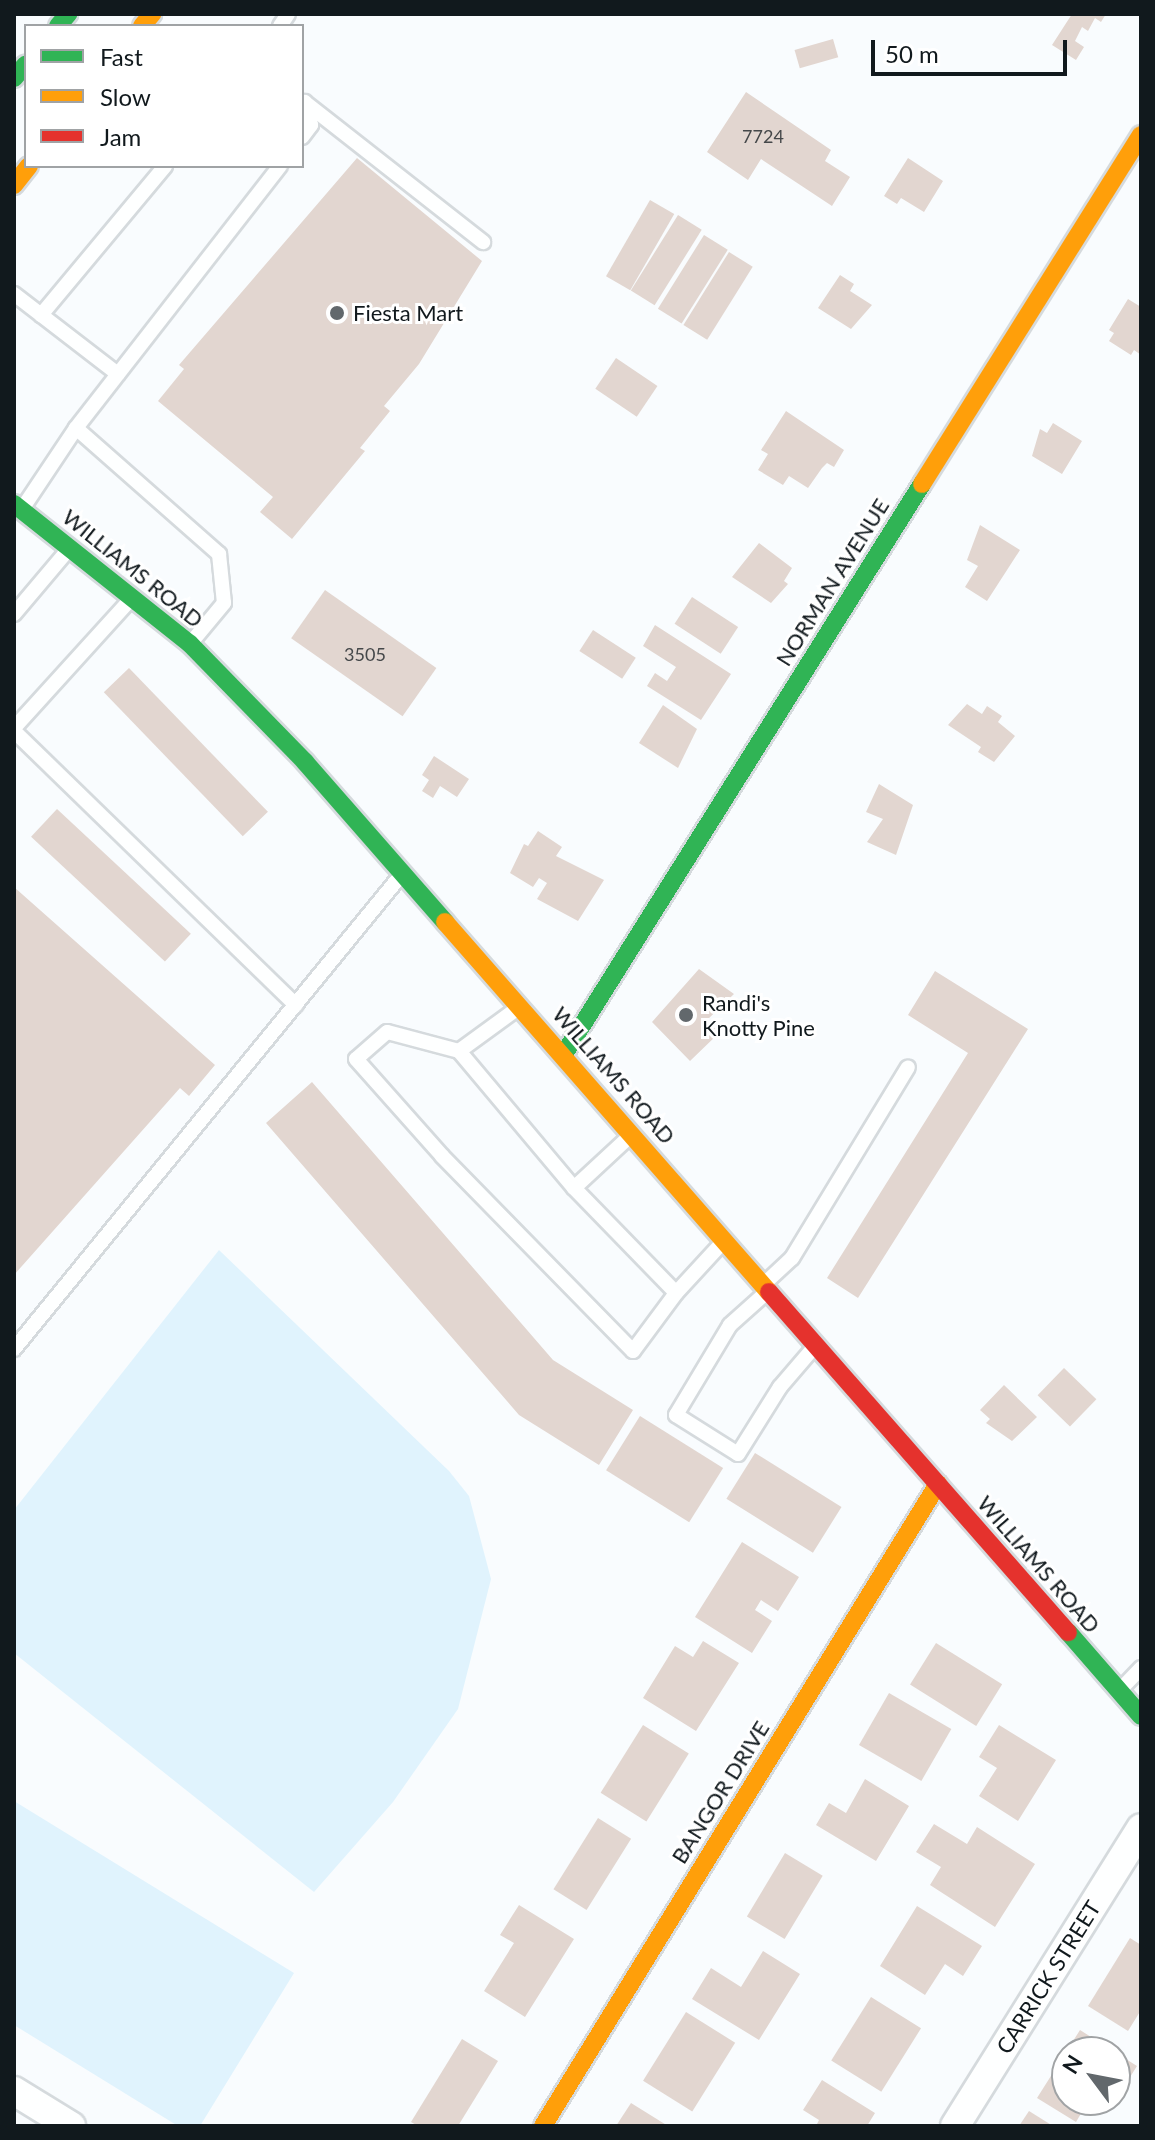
<!DOCTYPE html>
<style>
body{margin:0}
#map{position:relative;width:1155px;height:2140px;overflow:hidden;background:#f9fcfe;font-family:Lato,sans-serif}
div>[style]{position:absolute}
[style*='--x']{left:calc(var(--x)*1px);top:calc(var(--y)*1px);width:calc(var(--w)*1px);rotate:calc(var(--a)*1deg)}
.green>*{inset:0;background:#e0f3fd}
.building>*{inset:0;background:#e2d6d0;transform-origin:0 0}
.roads{filter:drop-shadow(2px 0 #d5dadd) drop-shadow(-2px 0 #d5dadd) drop-shadow(0 2px #d5dadd) drop-shadow(0 -2px #d5dadd)}
.lane>*{height:14px;margin:-7px;padding:0 7px;transform-origin:7px;border-radius:7px;background:#feffff}
.street>*{height:28px;margin:-14px;padding:0 14px;transform-origin:14px;border-radius:14px;background:#feffff}
.fast>*{height:18px;margin:-9px;padding:0 9px;transform-origin:9px;border-radius:9px;background:#30b455}
.slow>*{height:18px;margin:-9px;padding:0 9px;transform-origin:9px;border-radius:9px;background:#ff9f0a}
.jam>*{height:18px;margin:-9px;padding:0 9px;transform-origin:9px;border-radius:9px;background:#e5322d}
.dots>*{width:22px;height:22px;translate:-50% -50%;box-sizing:border-box;border:4px solid #fff;border-radius:50%}
span{translate:-50% -50%;white-space:nowrap;text-align:center;line-height:1.15;-webkit-text-stroke:6px #fff;paint-order:stroke}
.number-label{font-size:18px;color:#45484a}
.number-label span{-webkit-text-stroke-width:0}
.poi-label{font-size:22px;color:#11191d}
.left{translate:0 -50%;text-align:left}
.street-label{font-size:22px;color:#11191d}
.frame{position:absolute;inset:0;border:16px solid #11191d;pointer-events:none}
.legend{position:absolute;left:24px;top:24px;width:280px;height:144px;box-sizing:border-box;background:#fff;border:2px solid #a0a3a5;margin:0;padding:10px 14px;list-style:none;font-size:24px;color:#11191d}
.legend li{display:flex;align-items:center;gap:16px;height:40px}
.legend b{width:40px;border:2px solid #a0a3a5}
.north{position:absolute;left:1051px;top:2036px;width:80px;height:80px;box-sizing:border-box;background:#fff;border:2px solid #a0a3a5;border-radius:50%;rotate:302deg;font-size:22px;font-weight:700;line-height:32px;text-align:center;color:#11191d}
.north::after{content:'';display:block;margin:auto;width:28px;height:36px;background:#62686c;clip-path:polygon(50% 0,100% 100%,50% 72%,0 100%)}
.scale{position:absolute;left:871px;top:40px;width:196px;height:36px;box-sizing:border-box;border:4px solid #11191d;border-top:0;padding-left:10px;font-size:24px;line-height:28px;white-space:nowrap;color:#11191d;-webkit-text-stroke:6px #fff;paint-order:stroke}
</style>
<div id="map">
<div class="green">
<div style="clip-path:polygon(219px 1250px,449px 1471px,469px 1496px,491px 1579px,458px 1709px,393px 1802px,314px 1892px,14px 1653px,14px 1510px)"></div>
<div style="clip-path:polygon(14px 1801px,294px 1973px,200px 2126px,178px 2126px,14px 2025px)"></div>
</div>
<div class="building">
<div style="clip-path:polygon(1072px 14px,1106px 14px,1101px 22px,1095px 18px,1088px 31px,1082px 27px,1075px 41px,1084px 47px,1076px 60px,1052px 45px)"></div>
<div style="left:833px;top:39px;width:19px;height:40px;rotate:74deg"></div>
<div style="clip-path:polygon(746px 92px,831px 150px,825px 161px,850px 177px,832px 206px,761px 159px,748px 180px,707px 152px)"></div>
<div style="clip-path:polygon(357px 158px,482px 261px,419px 364px,384px 406px,390px 411px,360px 448px,365px 451px,292px 539px,260px 512px,273px 497px,158px 401px,184px 369px,179px 365px)"></div>
<div style="clip-path:polygon(908px 158px,943px 181px,924px 212px,901px 198px,897px 204px,884px 196px)"></div>
<div style="left:650px;top:200px;width:28px;height:88px;rotate:30deg"></div>
<div style="left:678px;top:215px;width:28px;height:89px;rotate:32deg"></div>
<div style="left:704px;top:235px;width:28px;height:87px;rotate:32deg"></div>
<div style="left:729px;top:252px;width:28px;height:86px;rotate:32deg"></div>
<div style="clip-path:polygon(840px 275px,854px 284px,850px 291px,872px 305px,851px 329px,818px 308px)"></div>
<div style="clip-path:polygon(1128px 299px,1141px 307px,1141px 355px,1134px 350px,1131px 355px,1109px 341px,1114px 333px,1109px 330px)"></div>
<div style="left:616px;top:358px;width:50px;height:37px;rotate:34deg"></div>
<div style="clip-path:polygon(786px 411px,844px 450px,834px 467px,827px 463px,822px 468px,808px 488px,789px 476px,783px 485px,758px 470px,768px 454px,761px 450px)"></div>
<div style="clip-path:polygon(1053px 423px,1082px 441px,1062px 474px,1032px 456px,1040px 429px,1047px 433px)"></div>
<div style="clip-path:polygon(980px 525px,1020px 550px,987px 601px,965px 587px,978px 566px,967px 560px)"></div>
<div style="clip-path:polygon(759px 543px,792px 568px,784px 581px,788px 584px,771px 603px,732px 577px)"></div>
<div style="left:325px;top:590px;width:136px;height:59px;rotate:35deg"></div>
<div style="left:692px;top:597px;width:55px;height:32px;rotate:33deg"></div>
<div style="clip-path:polygon(655px 625px,731px 674px,701px 720px,647px 686px,655px 673px,667px 681px,676px 667px,643px 646px)"></div>
<div style="left:593px;top:630px;width:51px;height:25px;rotate:33deg"></div>
<div style="left:129px;top:668px;width:200px;height:35px;rotate:46deg"></div>
<div style="clip-path:polygon(967px 704px,982px 714px,987px 706px,1002px 716px,998px 722px,1015px 736px,994px 762px,978px 752px,981px 747px,948px 725px)"></div>
<div style="clip-path:polygon(663px 705px,697px 729px,678px 768px,639px 743px)"></div>
<div style="clip-path:polygon(434px 756px,469px 779px,457px 797px,440px 786px,433px 798px,422px 791px,429px 780px,422px 775px)"></div>
<div style="clip-path:polygon(879px 784px,913px 805px,896px 855px,867px 842px,883px 819px,866px 812px)"></div>
<div style="left:57px;top:809px;width:183px;height:38px;rotate:43deg"></div>
<div style="clip-path:polygon(538px 831px,562px 847px,556px 856px,604px 880px,578px 921px,537px 899px,547px 883px,539px 878px,533px 887px,510px 873px,524px 844px,528px 846px)"></div>
<div style="clip-path:polygon(14px 887px,215px 1065px,189px 1096px,180px 1088px,14px 1275px)"></div>
<div style="clip-path:polygon(699px 969px,734px 994px,707px 1020px,719px 1033px,690px 1061px,652px 1022px)"></div>
<div style="clip-path:polygon(935px 971px,1028px 1029px,858px 1298px,827px 1278px,968px 1053px,908px 1015px)"></div>
<div style="clip-path:polygon(312px 1082px,553px 1360px,633px 1410px,599px 1465px,519px 1415px,266px 1123px)"></div>
<div style="left:1064px;top:1368px;width:45px;height:38px;rotate:44deg"></div>
<div style="clip-path:polygon(1004px 1385px,1037px 1417px,1012px 1441px,986px 1423px,990px 1419px,980px 1410px)"></div>
<div style="left:640px;top:1416px;width:98px;height:64px;rotate:32deg"></div>
<div style="left:755px;top:1453px;width:102px;height:54px;rotate:32deg"></div>
<div style="clip-path:polygon(742px 1542px,799px 1577px,778px 1611px,761px 1600px,755px 1610px,772px 1621px,752px 1653px,695px 1617px)"></div>
<div style="clip-path:polygon(703px 1641px,739px 1663px,696px 1731px,643px 1698px,675px 1646px,693px 1657px)"></div>
<div style="left:936px;top:1643px;width:78px;height:49px;rotate:32deg"></div>
<div style="left:889px;top:1693px;width:72px;height:60px;rotate:30deg"></div>
<div style="left:643px;top:1725px;width:54px;height:80px;rotate:32deg"></div>
<div style="clip-path:polygon(999px 1725px,1056px 1760px,1018px 1821px,979px 1796px,997px 1768px,979px 1757px)"></div>
<div style="clip-path:polygon(865px 1779px,909px 1806px,876px 1861px,816px 1825px,829px 1803px,846px 1813px)"></div>
<div style="left:598px;top:1818px;width:39px;height:84px;rotate:32deg"></div>
<div style="clip-path:polygon(934px 1824px,967px 1844px,977px 1827px,1035px 1864px,995px 1927px,930px 1885px,941px 1867px,916px 1852px)"></div>
<div style="left:785px;top:1853px;width:44px;height:74px;rotate:31deg"></div>
<div style="clip-path:polygon(519px 1905px,574px 1939px,525px 2017px,484px 1991px,514px 1943px,500px 1935px)"></div>
<div style="clip-path:polygon(917px 1906px,982px 1946px,963px 1976px,945px 1964px,925px 1995px,880px 1966px)"></div>
<div style="clip-path:polygon(1130px 1938px,1141px 1945px,1141px 2010px,1128px 2031px,1088px 2006px)"></div>
<div style="clip-path:polygon(763px 1951px,800px 1974px,759px 2040px,692px 1999px,711px 1968px,741px 1987px)"></div>
<div style="left:871px;top:1997px;width:59px;height:75px;rotate:32deg"></div>
<div style="left:686px;top:2012px;width:58px;height:81px;rotate:32deg"></div>
<div style="clip-path:polygon(1080px 2030px,1137px 2066px,1115px 2101px,1115px 2052px,1067px 2052px,1067px 2100px,1089px 2100px,1076px 2122px,1037px 2098px)"></div>
<div style="clip-path:polygon(462px 2039px,498px 2061px,458px 2126px,418px 2126px,411px 2122px)"></div>
<div style="clip-path:polygon(822px 2080px,875px 2113px,867px 2126px,816px 2126px,819px 2120px,803px 2110px)"></div>
<div style="clip-path:polygon(631px 2103px,668px 2126px,616px 2126px)"></div>
<div style="clip-path:polygon(1029px 2111px,1053px 2126px,1019px 2126px)"></div>
</div>
<div class="roads">
<div class="lane">
<div style="--x:280;--y:26;--w:14;--a:-56"></div>
<div style="--x:307;--y:104;--w:224;--a:38.1"></div>
<div style="--x:302;--y:137;--w:15;--a:-53"></div>
<div style="--x:311;--y:125;--w:24;--a:-105"></div>
<div style="--x:14;--y:294;--w:131;--a:37.6"></div>
<div style="--x:41;--y:315;--w:194;--a:-50.2"></div>
<div style="--x:76;--y:428;--w:191;--a:41.4"></div>
<div style="--x:219;--y:554;--w:49;--a:84.2"></div>
<div style="--x:224;--y:603;--w:53;--a:129.7"></div>
<div style="--x:22;--y:509;--w:97;--a:-56.3"></div>
<div style="--x:76;--y:428;--w:332;--a:-52.1"></div>
<div style="--x:14;--y:614;--w:84;--a:-49.8"></div>
<div style="--x:14;--y:728;--w:176;--a:-47.8"></div>
<div style="--x:14;--y:731;--w:393;--a:44.2"></div>
<div style="--x:518;--y:1008;--w:73;--a:143.9"></div>
<div style="--x:459;--y:1051;--w:74;--a:-165.2"></div>
<div style="--x:387;--y:1032;--w:41;--a:138.9"></div>
<div style="--x:356;--y:1059;--w:130;--a:48.4"></div>
<div style="--x:442;--y:1156;--w:273;--a:45.6"></div>
<div style="--x:633;--y:1351;--w:72;--a:-53.4"></div>
<div style="--x:676;--y:1293;--w:68;--a:-47.4"></div>
<div style="--x:459;--y:1051;--w:179;--a:50"></div>
<div style="--x:574;--y:1188;--w:76;--a:-42.9"></div>
<div style="--x:574;--y:1188;--w:146;--a:45.8"></div>
<div style="--x:764;--y:1284;--w:38;--a:-43"></div>
<div style="--x:792;--y:1258;--w:223;--a:-58.7"></div>
<div style="--x:768;--y:1291;--w:51;--a:138.2"></div>
<div style="--x:730;--y:1325;--w:105;--a:121"></div>
<div style="--x:676;--y:1415;--w:73;--a:32.2"></div>
<div style="--x:738;--y:1454;--w:79;--a:-57.9"></div>
<div style="--x:780;--y:1387;--w:55;--a:-49.4"></div>
<div style="--x:14;--y:1349;--w:613;--a:-50.76"></div>
<div style="--x:1119;--y:1691;--w:32;--a:-46"></div>
</div>
<div class="street">
<div style="--x:14;--y:2091;--w:67;--a:31.6"></div>
<div style="--x:955;--y:2126;--w:351;--a:-58"></div>
</div>
<div class="fast">
<div style="--x:58;--y:26;--w:16;--a:-50"></div>
<div style="--x:14;--y:78;--w:18;--a:-49"></div>
<div style="--x:14;--y:504;--w:225;--a:38.5"></div>
<div style="--x:190;--y:644;--w:165;--a:45.7"></div>
<div style="--x:305;--y:762;--w:213;--a:48.8"></div>
<div style="--x:564;--y:1054;--w:673;--a:-57.87"></div>
<div style="--x:1068;--y:1632;--w:111;--a:49"></div>
</div>
<div class="slow">
<div style="--x:142;--y:26;--w:16;--a:-50"></div>
<div style="--x:14;--y:185;--w:24;--a:-52"></div>
<div style="--x:922;--y:484;--w:412;--a:-57.9"></div>
<div style="--x:445;--y:922;--w:492;--a:48.8"></div>
<div style="--x:543;--y:2126;--w:754;--a:-58.4"></div>
</div>
<div class="jam">
<div style="--x:769;--y:1292;--w:453;--a:48.7"></div>
</div>
</div>
<div class="dots">
<div style="left:337px;top:313px;background:#62686c"></div>
<div style="left:686px;top:1015px;background:#62686c"></div>
</div>
<div class="number-label">
<span style="left:763px;top:136px">7724</span>
<span style="left:365px;top:654px">3505</span>
</div>
<div class="poi-label">
<span class="left" style="left:353px;top:313px">Fiesta Mart</span>
<span class="left" style="left:702px;top:1015px">Randi's<br>Knotty Pine</span>
</div>
<div class="street-label">
<span style="left:133px;top:568px;rotate:39deg">WILLIAMS ROAD</span>
<span style="left:832px;top:582px;rotate:-58deg">NORMAN AVENUE</span>
<span style="left:614px;top:1075px;rotate:49deg">WILLIAMS ROAD</span>
<span style="left:1039px;top:1564px;rotate:49deg">WILLIAMS ROAD</span>
<span style="left:720px;top:1792px;rotate:-58deg">BANGOR DRIVE</span>
<span style="left:1048px;top:1977px;rotate:-58deg">CARRICK STREET</span>
</div>
<div class="frame"></div>
<ul class="legend">
<li><b style="height:10px;background:#30b455"></b>Fast</li>
<li><b style="height:10px;background:#ff9f0a"></b>Slow</li>
<li><b style="height:10px;background:#e5322d"></b>Jam</li>
</ul>
<div class="north">N</div>
<div class="scale">50 m</div>
</div>
